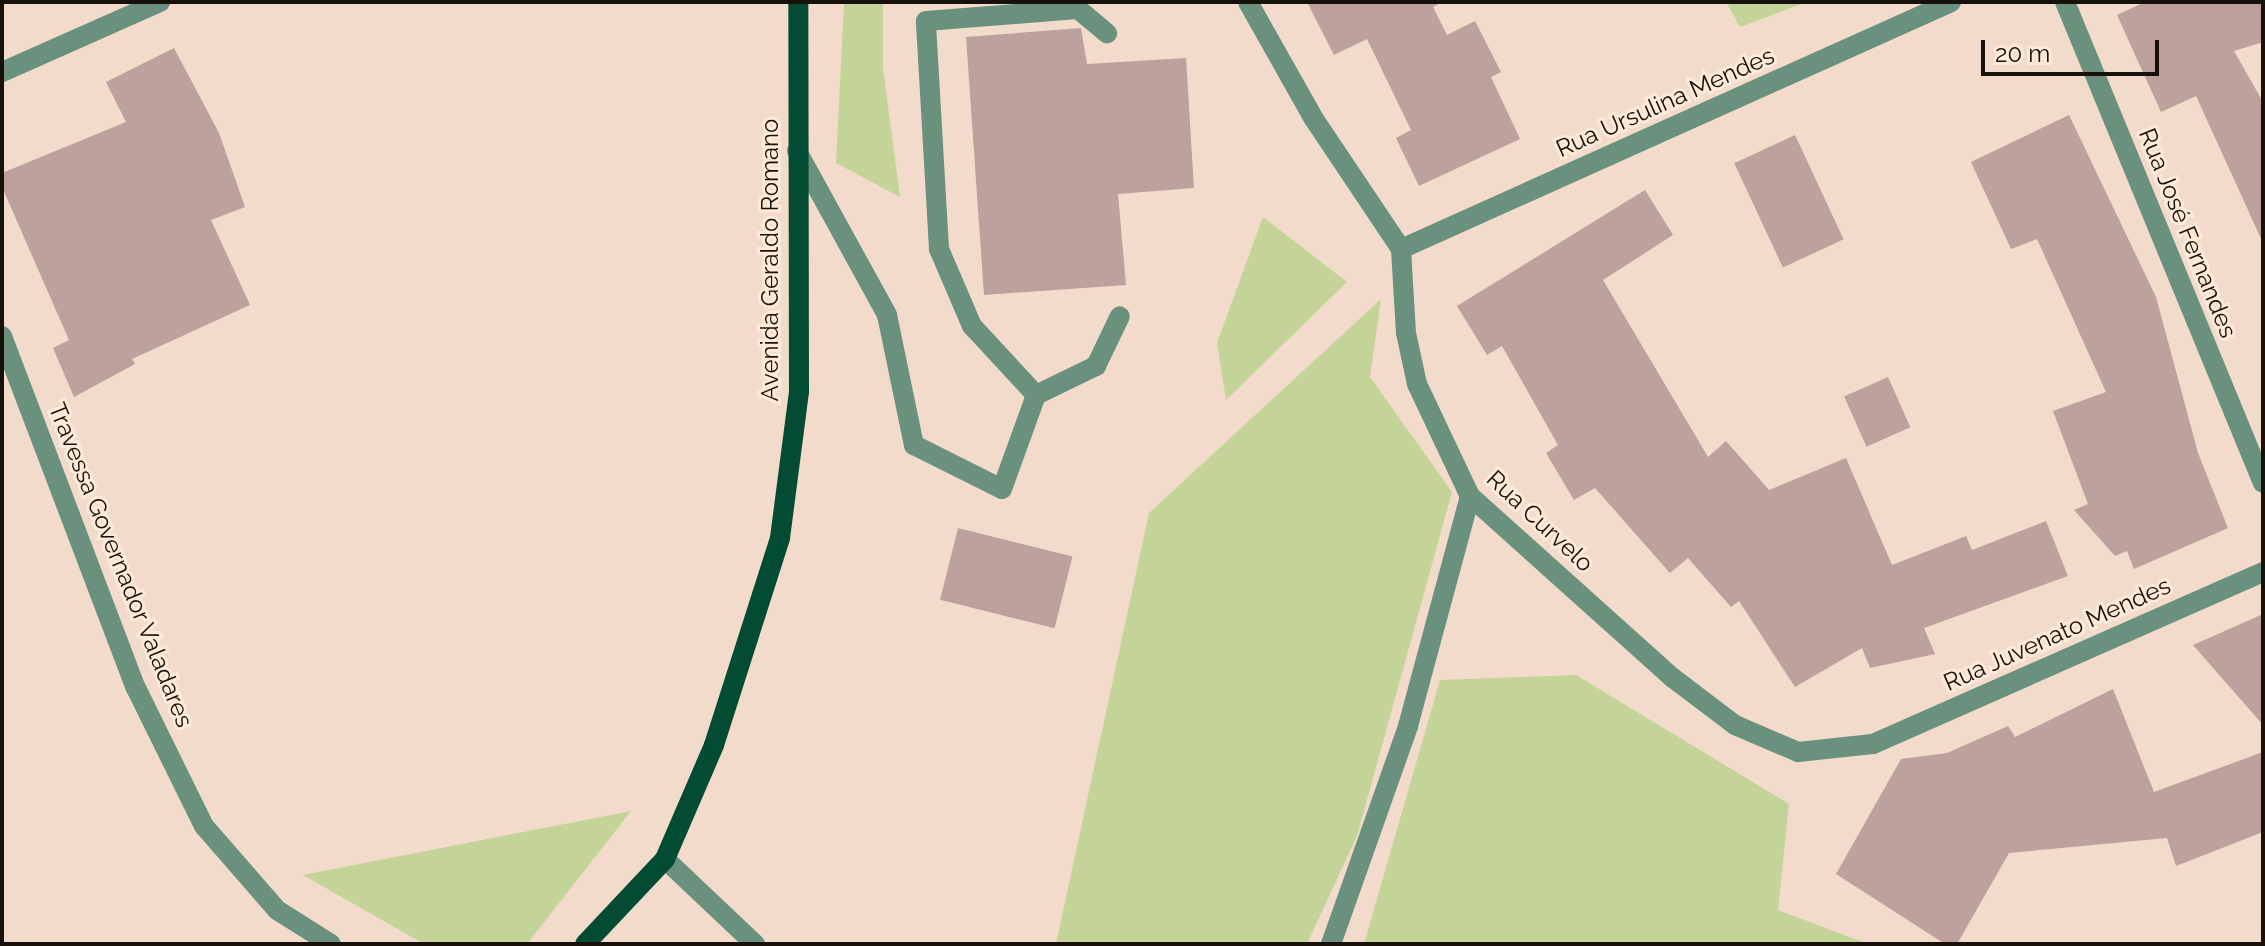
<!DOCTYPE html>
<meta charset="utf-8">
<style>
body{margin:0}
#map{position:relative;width:2265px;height:946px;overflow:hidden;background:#f2dbcb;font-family:Raleway,sans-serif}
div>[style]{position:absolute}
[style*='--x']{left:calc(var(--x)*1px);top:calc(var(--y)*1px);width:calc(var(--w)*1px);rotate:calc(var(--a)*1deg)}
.green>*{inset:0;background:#c4d498}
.building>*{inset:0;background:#bca19c;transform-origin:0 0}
.service>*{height:20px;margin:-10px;padding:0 10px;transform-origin:10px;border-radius:10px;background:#6a917e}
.minor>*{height:20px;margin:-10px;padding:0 10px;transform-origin:10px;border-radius:10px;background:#6a917e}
.primary>*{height:20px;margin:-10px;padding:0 10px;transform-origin:10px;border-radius:10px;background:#044b33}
span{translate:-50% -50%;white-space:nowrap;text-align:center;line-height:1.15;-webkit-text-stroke:6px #ffe9d8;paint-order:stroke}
.street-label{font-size:24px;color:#18100b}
.frame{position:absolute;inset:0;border:4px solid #18100b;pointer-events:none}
.scale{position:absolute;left:1981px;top:40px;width:178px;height:36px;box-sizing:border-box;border:4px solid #18100b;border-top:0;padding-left:10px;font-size:24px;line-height:28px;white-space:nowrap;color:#18100b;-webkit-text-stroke:6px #ffe9d8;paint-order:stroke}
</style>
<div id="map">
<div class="green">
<div style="clip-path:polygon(844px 2px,883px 2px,883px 68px,900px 197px,836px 163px)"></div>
<div style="clip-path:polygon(1726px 2px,1807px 2px,1740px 27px)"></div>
<div style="clip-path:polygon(1263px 217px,1347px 282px,1226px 400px,1217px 343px)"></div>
<div style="clip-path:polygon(1381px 299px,1370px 377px,1452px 492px,1357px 836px,1307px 944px,1056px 944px,1149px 513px)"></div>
<div style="clip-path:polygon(1576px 675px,1789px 804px,1778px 910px,1868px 944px,1364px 944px,1440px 680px)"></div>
<div style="clip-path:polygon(631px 811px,527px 944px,424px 944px,303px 875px)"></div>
</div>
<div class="building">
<div style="clip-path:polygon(1307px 2px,1442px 2px,1433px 7px,1447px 35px,1475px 21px,1501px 72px,1491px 77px,1520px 139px,1419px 186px,1396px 138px,1411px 130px,1367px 39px,1334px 55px)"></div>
<div style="clip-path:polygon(2145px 2px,2263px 2px,2263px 42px,2234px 51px,2263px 102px,2263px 243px,2196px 96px,2161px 112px,2117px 15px)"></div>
<div style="clip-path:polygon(1081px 28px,1087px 64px,1186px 58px,1194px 188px,1118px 194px,1126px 285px,984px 295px,966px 37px)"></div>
<div style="clip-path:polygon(174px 48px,219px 133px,245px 207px,211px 220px,250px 305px,132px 359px,135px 364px,74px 397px,53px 348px,69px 340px,2px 187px,2px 173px,126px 122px,106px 82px)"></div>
<div style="clip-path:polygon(2069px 115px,2156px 297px,2198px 453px,2228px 528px,2134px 569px,2127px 551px,2115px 556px,2074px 510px,2088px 504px,2053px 411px,2106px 392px,2037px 239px,2011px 249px,1971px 162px)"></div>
<div style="left:1795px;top:135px;width:115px;height:67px;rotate:65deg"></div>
<div style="clip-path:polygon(1645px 190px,1673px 235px,1603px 280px,1708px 457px,1726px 441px,1769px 490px,1846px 458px,1892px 565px,1966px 536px,1972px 550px,2046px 521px,2068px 576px,1924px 628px,1935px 654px,1870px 668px,1862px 648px,1795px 687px,1739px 601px,1731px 607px,1688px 558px,1670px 573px,1595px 488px,1574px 500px,1546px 453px,1558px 445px,1502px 346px,1487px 355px,1457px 306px)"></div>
<div style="left:1888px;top:377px;width:55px;height:48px;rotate:66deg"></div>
<div style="left:958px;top:528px;width:118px;height:74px;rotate:14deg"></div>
<div style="clip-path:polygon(2263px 614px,2263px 725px,2193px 645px)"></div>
<div style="clip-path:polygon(2113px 689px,2154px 792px,2263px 752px,2263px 832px,2176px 866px,2167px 838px,2009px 853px,1957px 944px,1945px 944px,1836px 874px,1901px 759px,1947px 753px,2008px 726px,2015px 737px)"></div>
</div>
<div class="service">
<div style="--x:797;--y:151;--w:187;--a:61.2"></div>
<div style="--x:887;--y:315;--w:133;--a:78.3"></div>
<div style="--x:914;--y:445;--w:98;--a:26.6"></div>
<div style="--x:1002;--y:489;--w:100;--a:-70.1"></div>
<div style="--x:1036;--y:395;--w:67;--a:-25.8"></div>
<div style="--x:1096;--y:366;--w:55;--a:-64.4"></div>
<div style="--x:1036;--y:395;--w:94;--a:-132.8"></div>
<div style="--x:972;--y:326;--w:84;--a:-113.2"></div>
<div style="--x:939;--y:249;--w:228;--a:-93.3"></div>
<div style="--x:926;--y:21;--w:152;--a:-4.5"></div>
<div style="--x:1078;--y:9;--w:38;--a:40"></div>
</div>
<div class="minor">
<div style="--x:1248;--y:2;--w:134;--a:60.6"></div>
<div style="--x:1314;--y:119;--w:156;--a:56.2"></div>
<div style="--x:1401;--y:249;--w:84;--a:86.6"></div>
<div style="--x:1406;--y:333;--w:52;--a:77.8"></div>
<div style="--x:1417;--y:384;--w:124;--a:64.7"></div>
<div style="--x:1470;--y:496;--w:273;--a:41.9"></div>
<div style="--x:1673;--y:678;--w:78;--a:37.2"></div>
<div style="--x:1735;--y:725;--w:69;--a:23.2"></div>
<div style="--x:1798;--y:752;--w:75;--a:-6.1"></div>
<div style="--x:1873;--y:744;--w:426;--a:-23.8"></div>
<div style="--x:2065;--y:2;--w:520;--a:67.63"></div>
<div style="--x:2;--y:72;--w:173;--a:-23.9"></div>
<div style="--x:1401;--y:249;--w:603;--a:-24.18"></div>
<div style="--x:2;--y:336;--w:377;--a:69.2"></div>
<div style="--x:136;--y:688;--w:154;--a:63.8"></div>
<div style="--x:204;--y:826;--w:111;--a:49"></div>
<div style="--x:277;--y:910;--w:64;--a:32.2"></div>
<div style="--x:665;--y:859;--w:124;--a:43.4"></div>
<div style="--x:1331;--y:944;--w:231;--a:-70.5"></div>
<div style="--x:1408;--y:726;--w:238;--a:-74.9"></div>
</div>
<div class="primary">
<div style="--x:585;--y:944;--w:117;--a:-46.7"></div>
<div style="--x:665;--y:859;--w:124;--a:-66.7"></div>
<div style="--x:714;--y:745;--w:217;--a:-72.3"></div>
<div style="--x:780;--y:538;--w:148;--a:-82.6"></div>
<div style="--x:799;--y:391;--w:389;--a:-90.1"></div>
</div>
<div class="street-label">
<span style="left:1665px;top:102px;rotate:-24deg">Rua Ursulina Mendes</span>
<span style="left:2188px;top:233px;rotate:68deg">Rua José Fernandes</span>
<span style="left:770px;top:260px;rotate:-90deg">Avenida Geraldo Romano</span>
<span style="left:1540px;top:521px;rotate:43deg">Rua Curvelo</span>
<span style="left:121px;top:565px;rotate:68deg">Travessa Governador Valadares</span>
<span style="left:2057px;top:634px;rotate:-24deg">Rua Juvenato Mendes</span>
</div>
<div class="frame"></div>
<div class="scale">20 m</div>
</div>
